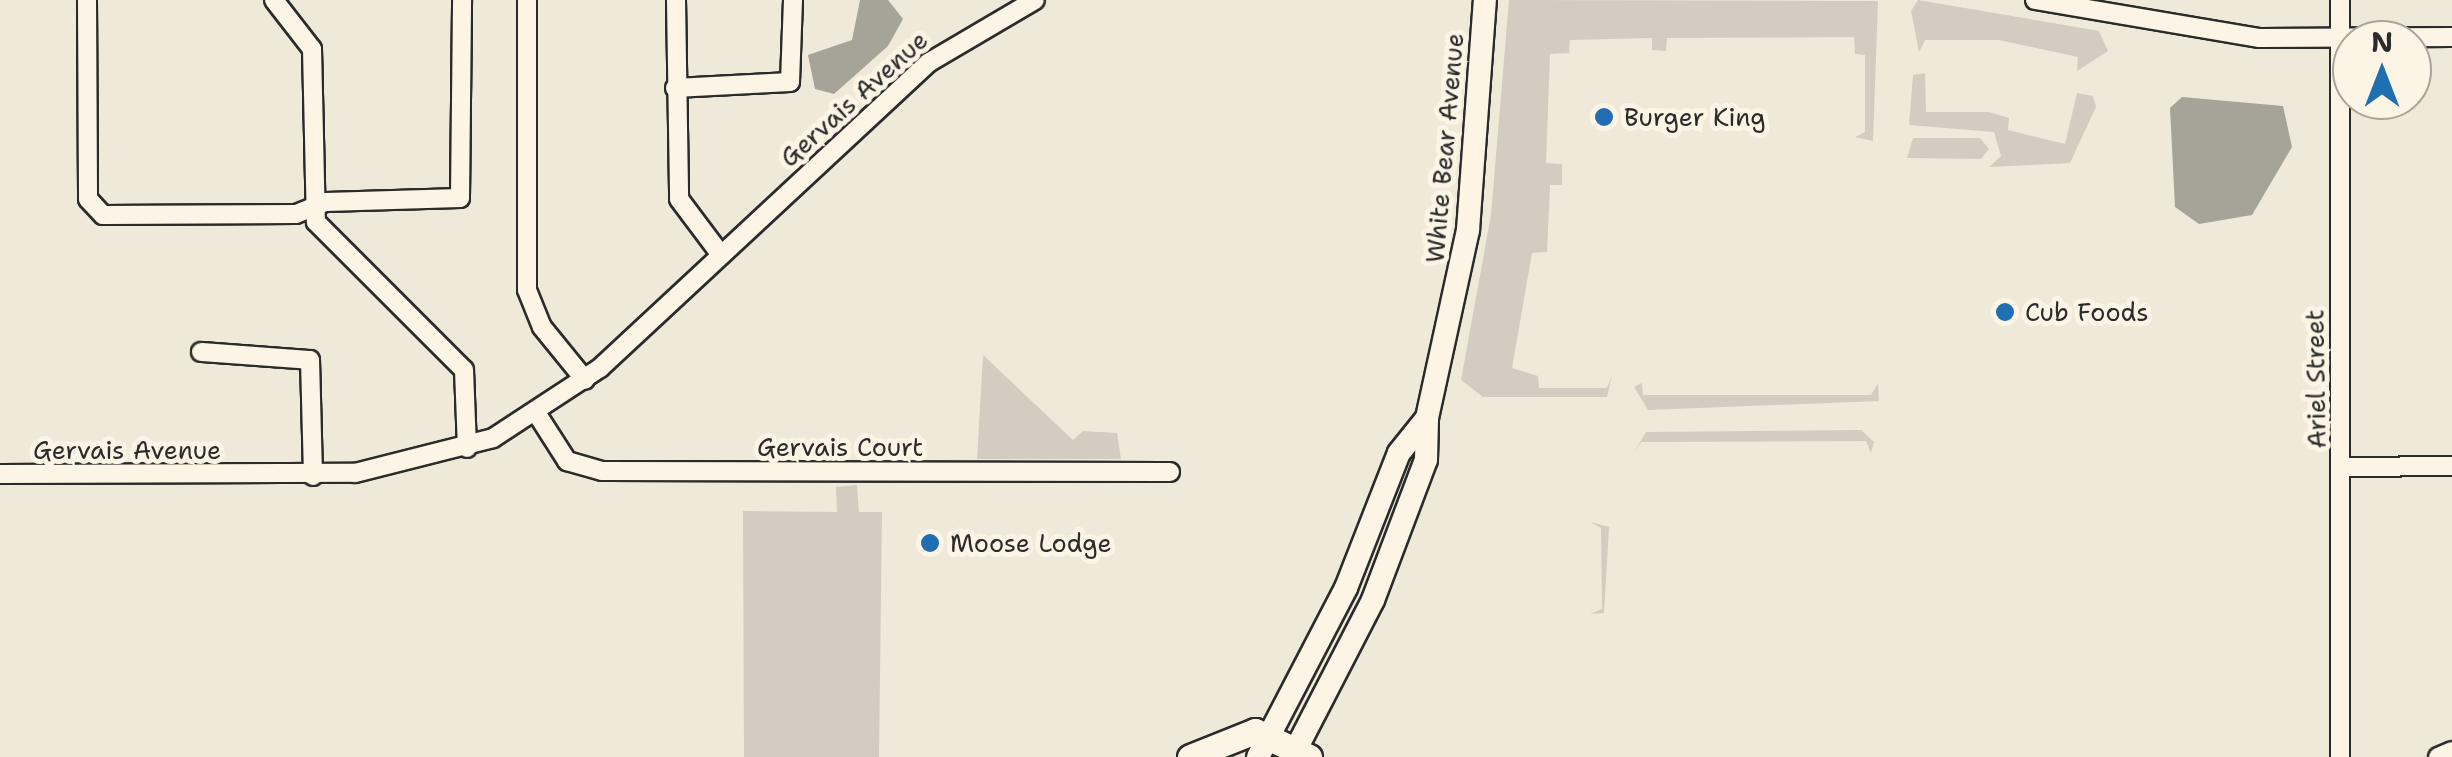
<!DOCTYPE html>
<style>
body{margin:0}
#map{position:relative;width:2452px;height:757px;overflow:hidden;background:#efe9da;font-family:"Shantell Sans",sans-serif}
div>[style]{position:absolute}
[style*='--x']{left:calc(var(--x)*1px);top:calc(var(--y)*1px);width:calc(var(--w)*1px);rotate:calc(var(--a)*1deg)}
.green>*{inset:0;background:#d2cdc0}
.water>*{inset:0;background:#a6a399}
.roads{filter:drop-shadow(2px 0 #2b2b2b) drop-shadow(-2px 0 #2b2b2b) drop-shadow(0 2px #2b2b2b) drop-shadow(0 -2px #2b2b2b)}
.minor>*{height:18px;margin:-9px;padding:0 9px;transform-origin:9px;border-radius:9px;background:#fcf5e5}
.major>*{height:22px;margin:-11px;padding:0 11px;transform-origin:11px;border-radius:11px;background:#fcf5e5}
.highway>*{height:25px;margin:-12.5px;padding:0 12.5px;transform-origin:12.5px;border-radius:12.5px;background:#fcf5e5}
.dots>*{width:28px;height:28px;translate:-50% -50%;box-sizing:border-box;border:5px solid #fcf5e5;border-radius:50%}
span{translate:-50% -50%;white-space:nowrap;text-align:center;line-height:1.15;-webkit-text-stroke:10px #fcf5e5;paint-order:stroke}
.street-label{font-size:25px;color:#2b2b2b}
.poi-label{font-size:25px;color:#2b2b2b}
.left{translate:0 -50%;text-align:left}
.north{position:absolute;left:2332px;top:20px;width:100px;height:100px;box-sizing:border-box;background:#fcf5e5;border:2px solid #a8a49b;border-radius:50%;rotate:0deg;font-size:28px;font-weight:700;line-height:40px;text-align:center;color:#2b2b2b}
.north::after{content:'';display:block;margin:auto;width:35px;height:45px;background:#1f6fb2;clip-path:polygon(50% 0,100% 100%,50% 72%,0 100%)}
</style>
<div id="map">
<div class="green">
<div style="clip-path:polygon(1509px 0,1878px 1px,1873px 141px,1855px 137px,1865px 132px,1865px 55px,1855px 54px,1854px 37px,1667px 38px,1666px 51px,1652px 50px,1652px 38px,1570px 40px,1569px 53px,1550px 54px,1546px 163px,1562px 164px,1562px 185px,1550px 185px,1547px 252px,1532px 253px,1512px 368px,1538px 376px,1539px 388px,1607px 388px,1612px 375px,1607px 397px,1483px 397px,1461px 380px,1491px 215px)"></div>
<div style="clip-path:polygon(1918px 0,2099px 31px,2108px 51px,2077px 71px,2078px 57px,1999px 40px,1925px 40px,1919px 52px,1911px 11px)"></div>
<div style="clip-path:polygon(1925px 73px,1926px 112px,1989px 112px,2009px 118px,2008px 130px,2065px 144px,2077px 93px,2093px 96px,2096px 107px,2070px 163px,1989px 167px,2001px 156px,1994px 132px,1909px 125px,1913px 75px)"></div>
<div style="clip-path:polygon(1980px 138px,1989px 149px,1981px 159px,1907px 158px,1913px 138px)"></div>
<div style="clip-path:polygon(983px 355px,1073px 440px,1083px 431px,1117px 433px,1121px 459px,977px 459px)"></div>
<div style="clip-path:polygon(1642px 383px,1643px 395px,1871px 395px,1878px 383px,1879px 401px,1648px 410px,1634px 387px)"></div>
<div style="clip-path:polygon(1861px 430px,1874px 442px,1871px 453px,1866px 441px,1641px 442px,1633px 454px,1646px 432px)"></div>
<div style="clip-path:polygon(857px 485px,859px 512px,882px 512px,879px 757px,744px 757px,743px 511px,837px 512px,836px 487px)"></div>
<div style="clip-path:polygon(1590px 522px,1609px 527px,1604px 613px,1590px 614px,1602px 609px,1601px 528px)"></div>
</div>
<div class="water">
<div style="clip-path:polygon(860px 0,888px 0,903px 19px,888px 46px,834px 94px,815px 89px,808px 55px,852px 40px)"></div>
<div style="clip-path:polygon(2182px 97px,2283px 106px,2292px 147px,2252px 215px,2199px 224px,2175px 207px,2170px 108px)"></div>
</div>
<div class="roads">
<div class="minor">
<div style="--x:87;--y:0;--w:199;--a:89.7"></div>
<div style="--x:88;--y:199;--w:22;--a:47"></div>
<div style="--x:103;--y:215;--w:193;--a:-0.3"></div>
<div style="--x:296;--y:214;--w:32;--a:-22"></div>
<div style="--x:326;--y:202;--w:134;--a:-1.7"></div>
<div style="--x:460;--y:198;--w:198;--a:-89.4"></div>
<div style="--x:274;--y:0;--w:62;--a:52.2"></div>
<div style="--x:312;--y:49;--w:173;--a:88.7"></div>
<div style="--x:316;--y:222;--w:209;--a:45"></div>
<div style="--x:464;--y:370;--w:78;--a:87.8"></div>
<div style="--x:527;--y:0;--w:290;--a:90"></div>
<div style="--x:527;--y:290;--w:40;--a:68"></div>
<div style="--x:542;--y:327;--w:68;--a:50.9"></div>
<div style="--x:676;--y:0;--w:199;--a:89.1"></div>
<div style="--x:679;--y:199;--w:70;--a:53.1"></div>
<div style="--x:2035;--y:0;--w:228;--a:9.6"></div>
<div style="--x:2260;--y:38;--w:192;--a:-0.3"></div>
<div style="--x:2340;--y:0;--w:757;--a:90"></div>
<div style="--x:675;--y:88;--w:115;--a:-3"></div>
<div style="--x:790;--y:82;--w:82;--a:-87.9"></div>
<div style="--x:201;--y:352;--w:109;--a:4.2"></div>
<div style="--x:310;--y:360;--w:116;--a:88.5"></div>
<div style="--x:537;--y:414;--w:56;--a:57.4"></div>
<div style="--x:567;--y:461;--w:36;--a:16"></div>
<div style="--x:602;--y:471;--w:568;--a:0.1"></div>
<div style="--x:2343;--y:467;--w:109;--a:-0.5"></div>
<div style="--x:0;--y:474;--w:355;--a:-0.2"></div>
<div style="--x:355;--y:473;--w:142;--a:-14.2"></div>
<div style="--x:493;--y:438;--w:128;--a:-33.2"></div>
<div style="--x:600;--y:368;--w:448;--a:-42.9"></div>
<div style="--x:928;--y:63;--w:124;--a:-30.5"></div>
<div style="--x:2438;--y:757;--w:15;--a:-23"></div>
</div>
<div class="major">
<div style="--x:1258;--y:757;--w:191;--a:-62.5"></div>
<div style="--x:1346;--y:588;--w:145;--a:-68.6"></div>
<div style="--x:1399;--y:453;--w:45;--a:-51.3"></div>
<div style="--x:1292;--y:757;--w:177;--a:-62.7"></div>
<div style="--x:1373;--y:600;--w:150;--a:-69.3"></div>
<div style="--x:1426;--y:460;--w:42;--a:-88.6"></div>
<div style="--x:1427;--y:418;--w:192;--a:-77.7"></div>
<div style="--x:1468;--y:230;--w:231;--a:-85.8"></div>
</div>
<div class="highway">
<div style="--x:1190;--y:757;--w:70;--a:-21.8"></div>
<div style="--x:1255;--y:731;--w:60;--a:25.7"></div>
</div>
</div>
<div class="dots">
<div style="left:1604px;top:117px;background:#1f6fb2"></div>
<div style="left:2005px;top:312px;background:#1f6fb2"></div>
<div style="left:930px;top:543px;background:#1f6fb2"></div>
</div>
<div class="street-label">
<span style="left:854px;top:99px;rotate:-42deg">Gervais Avenue</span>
<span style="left:1445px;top:148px;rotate:-85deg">White Bear Avenue</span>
<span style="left:2316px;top:379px;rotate:-91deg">Ariel Street</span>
<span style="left:840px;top:447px">Gervais Court</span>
<span style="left:127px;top:450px">Gervais Avenue</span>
</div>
<div class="poi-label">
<span class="left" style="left:1624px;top:117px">Burger King</span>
<span class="left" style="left:2025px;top:312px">Cub Foods</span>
<span class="left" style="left:950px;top:543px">Moose Lodge</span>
</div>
<div class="north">N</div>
</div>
